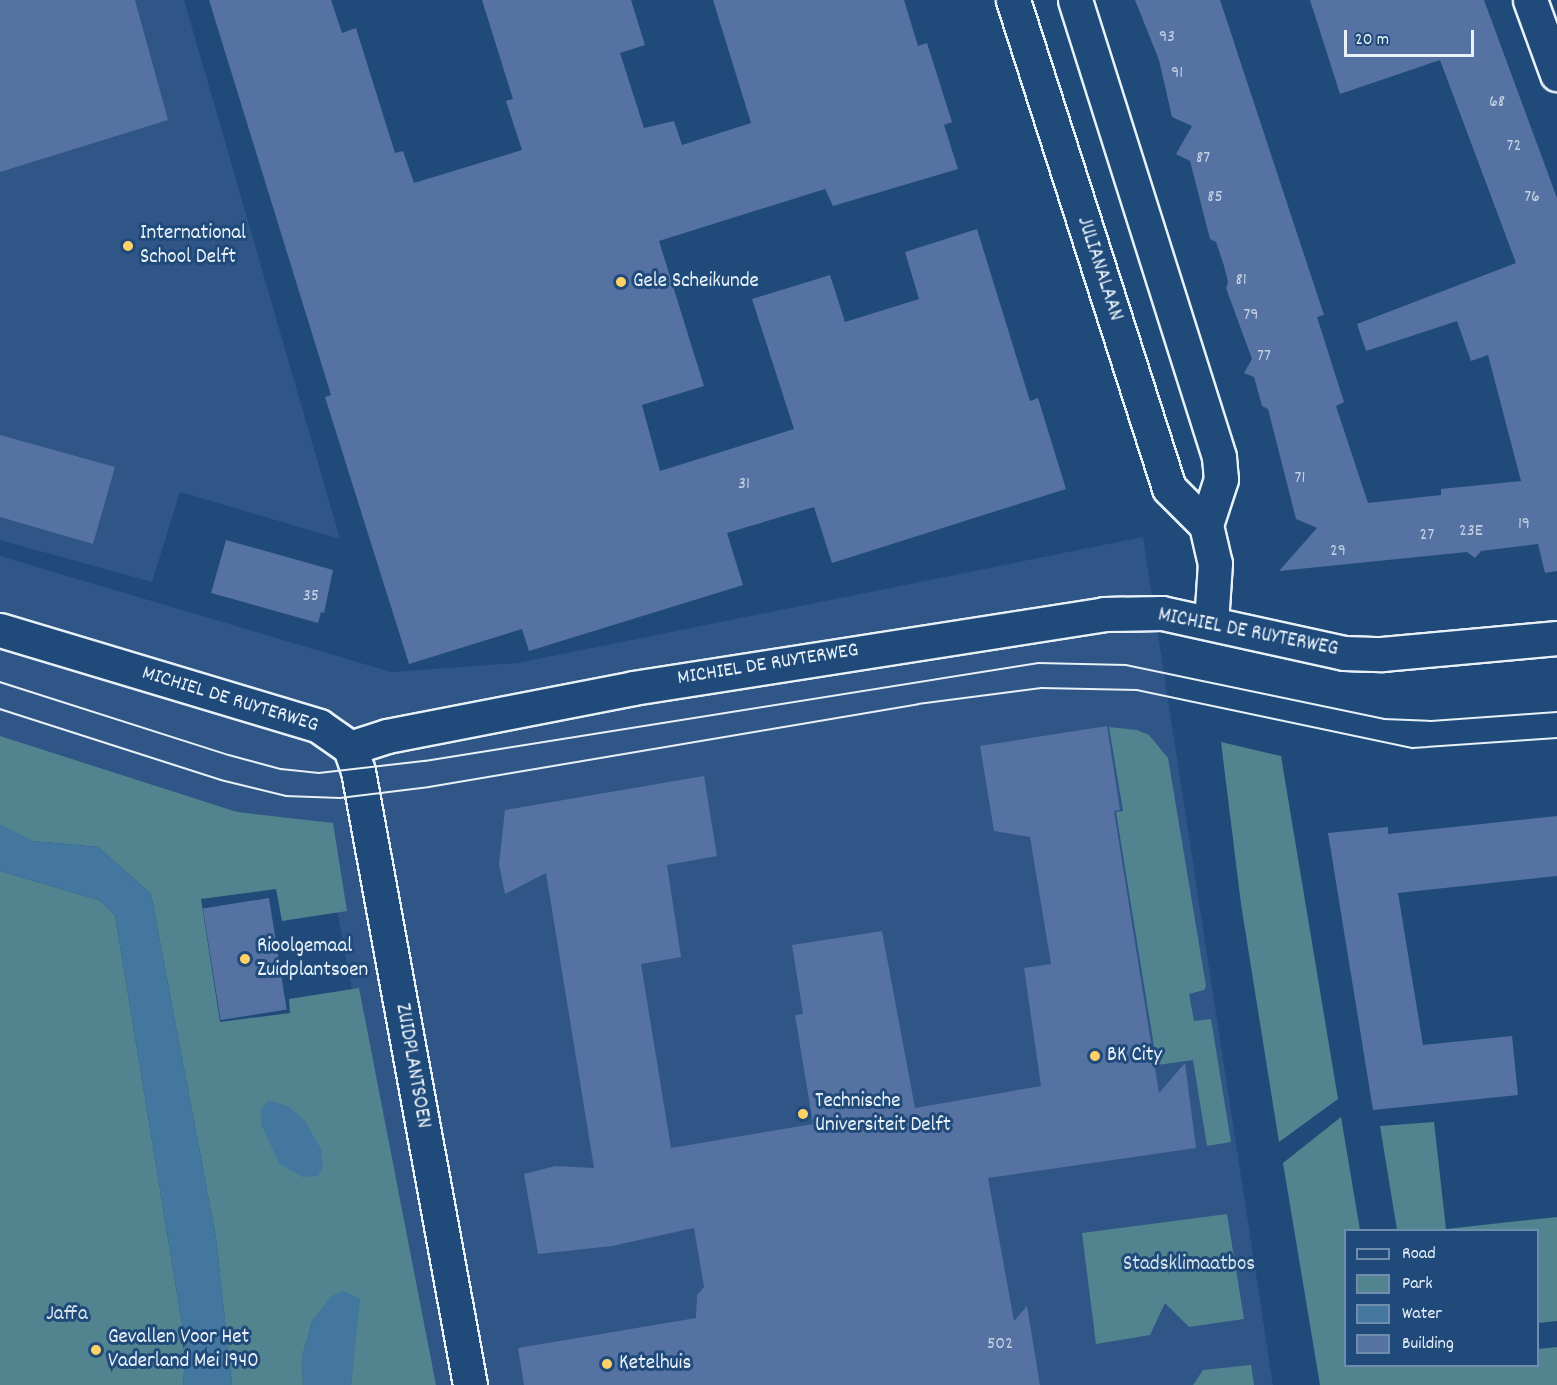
<!DOCTYPE html>
<style>
body{margin:0}
#map{position:relative;width:1557px;height:1385px;overflow:hidden;background:#1f4a7a;font-family:Dekko,sans-serif}
div>[style]{position:absolute}
[style*='--x']{left:calc(var(--x)*1px);top:calc(var(--y)*1px);width:calc(var(--w)*1px);rotate:calc(var(--a)*1deg)}
.built>*{inset:0;background:#2f5686}
.green>*{inset:0;background:#52848f}
.water>*{inset:0;background:#4377a0}
.building>*{inset:0;background:#5572a2;transform-origin:0 0}
.roads{filter:drop-shadow(2px 0 #e8f1f8) drop-shadow(-2px 0 #e8f1f8) drop-shadow(0 2px #e8f1f8) drop-shadow(0 -2px #e8f1f8)}
.street>*{height:33px;margin:-16.5px;padding:0 16.5px;transform-origin:16.5px;border-radius:16.5px;background:#1f4a7a}
.secondary>*{height:33px;margin:-16.5px;padding:0 16.5px;transform-origin:16.5px;border-radius:16.5px;background:#1f4a7a}
.tram>*{height:1.5px;margin:-0.75px;padding:0 0.75px;transform-origin:0.75px;border-radius:0.75px;background:#e8f1f8}
.dots>*{width:16px;height:16px;translate:-50% -50%;box-sizing:border-box;border:3px solid #1f4a7a;border-radius:50%}
span{translate:-50% -50%;white-space:nowrap;text-align:center;line-height:1.15;-webkit-text-stroke:6px #1f4a7a;paint-order:stroke}
.number-label{font-size:18px;color:#c3d1e2}
.number-label span{-webkit-text-stroke-width:0}
.poi-label{font-size:21px;color:#e8f1f8}
.left{translate:0 -50%;text-align:left}
.street-label{font-size:21px;color:#e8f1f8}
.park-label{font-size:21px;color:#d2e1e8}
.legend{position:absolute;left:1344px;top:1229px;width:195px;height:138px;box-sizing:border-box;background:#1f4a7a;border:2px solid #6f8dac;margin:0;padding:8px 10px;list-style:none;font-size:18px;color:#e8f1f8}
.legend li{display:flex;align-items:center;gap:12px;height:30px}
.legend b{width:30px;border:2px solid #6f8dac}
.scale{position:absolute;left:1344px;top:30px;width:130px;height:27px;box-sizing:border-box;border:3px solid #e8f1f8;border-top:0;padding-left:8px;font-size:18px;line-height:21px;white-space:nowrap;color:#e8f1f8;-webkit-text-stroke:4px #1f4a7a;paint-order:stroke}
</style>
<div id="map">
<div class="built">
<div style="clip-path:polygon(0 0,184px 0,340px 539px,180px 492px,152px 582px,0 540px)"></div>
<div style="clip-path:polygon(1143px 537px,1273px 1385px,427px 1385px,324px 842px,0 757px,0 556px,391px 672px,517px 663px)"></div>
</div>
<div class="green">
<div style="clip-path:polygon(1109px 727px,1137px 730px,1149px 735px,1168px 758px,1206px 986px,1204px 990px,1189px 994px,1194px 1021px,1211px 1019px,1231px 1142px,1207px 1146px,1193px 1060px,1157px 1065px,1116px 812px,1123px 811px)"></div>
<div style="clip-path:polygon(0 736px,237px 812px,333px 823px,347px 911px,282px 921px,276px 889px,201px 899px,220px 1022px,290px 1013px,289px 999px,359px 988px,436px 1385px,351px 1385px,355px 1335px,313px 1319px,302px 1357px,303px 1385px,232px 1385px,216px 1238px,151px 894px,98px 847px,32px 841px,0 825px)"></div>
<div style="clip-path:polygon(1221px 742px,1281px 756px,1338px 1099px,1279px 1142px,1241px 904px)"></div>
<div style="clip-path:polygon(0 871px,99px 900px,115px 915px,186px 1348px,183px 1385px,0 1385px)"></div>
<div style="clip-path:polygon(1341px 1117px,1360px 1230px,1346px 1230px,1346px 1366px,1538px 1366px,1538px 1349px,1557px 1347px,1557px 1385px,1320px 1385px,1283px 1163px)"></div>
<div style="clip-path:polygon(1434px 1122px,1446px 1229px,1557px 1217px,1557px 1321px,1538px 1323px,1538px 1230px,1397px 1230px,1380px 1126px)"></div>
<div style="clip-path:polygon(1227px 1214px,1244px 1319px,1189px 1327px,1165px 1303px,1150px 1335px,1096px 1344px,1082px 1233px)"></div>
<div style="clip-path:polygon(1251px 1365px,1254px 1385px,1193px 1385px,1203px 1370px)"></div>
</div>
<div class="water">
<div style="clip-path:polygon(0 825px,33px 841px,98px 847px,151px 894px,216px 1238px,232px 1385px,183px 1385px,186px 1348px,115px 915px,99px 900px,0 871px)"></div>
<div style="clip-path:polygon(269px 1100px,289px 1107px,305px 1121px,321px 1149px,323px 1167px,318px 1176px,302px 1177px,279px 1163px,261px 1124px,261px 1110px)"></div>
<div style="clip-path:polygon(343px 1291px,360px 1299px,351px 1385px,303px 1385px,302px 1357px,313px 1319px,332px 1296px)"></div>
</div>
<div class="building">
<div style="clip-path:polygon(0 0,135px 0,168px 120px,0 172px)"></div>
<div style="clip-path:polygon(209px 0,331px 0,342px 33px,356px 28px,395px 153px,403px 151px,414px 183px,522px 150px,506px 101px,513px 99px,482px 0,631px 0,645px 45px,620px 53px,644px 128px,674px 121px,682px 145px,751px 123px,713px 0,904px 0,918px 46px,927px 43px,952px 122px,944px 125px,958px 169px,833px 206px,825px 189px,659px 241px,704px 386px,642px 405px,660px 471px,794px 429px,752px 299px,830px 275px,845px 322px,919px 299px,905px 252px,977px 229px,1030px 401px,1038px 398px,1066px 489px,832px 563px,814px 507px,727px 533px,743px 585px,529px 651px,522px 629px,409px 664px,325px 397px,331px 395px)"></div>
<div style="clip-path:polygon(1135px 0,1220px 0,1324px 315px,1317px 317px,1344px 402px,1336px 406px,1368px 503px,1441px 495px,1441px 489px,1521px 481px,1488px 355px,1471px 361px,1457px 321px,1366px 351px,1357px 324px,1516px 263px,1440px 60px,1340px 94px,1310px 0,1484px 0,1557px 198px,1557px 571px,1545px 573px,1538px 544px,1481px 551px,1475px 558px,1467px 552px,1279px 571px,1317px 528px,1296px 519px,1268px 409px,1262px 406px,1254px 377px,1244px 373px,1252px 359px,1226px 288px,1228px 282px,1224px 266px,1216px 242px,1210px 239px,1190px 161px,1176px 154px,1192px 126px,1172px 117px,1159px 60px)"></div>
<div style="clip-path:polygon(0 435px,115px 467px,93px 544px,0 517px)"></div>
<div style="clip-path:polygon(226px 540px,333px 570px,324px 613px,321px 612px,318px 623px,211px 593px)"></div>
<div style="clip-path:polygon(1107px 726px,1120px 810px,1114px 811px,1159px 1093px,1185px 1063px,1196px 1148px,988px 1178px,1014px 1321px,1027px 1306px,1040px 1385px,524px 1385px,518px 1348px,696px 1318px,697px 1295px,704px 1287px,694px 1228px,612px 1246px,538px 1254px,524px 1174px,555px 1166px,594px 1168px,546px 873px,505px 894px,499px 864px,505px 810px,704px 776px,717px 856px,667px 865px,681px 957px,641px 964px,671px 1148px,813px 1124px,795px 1015px,803px 1014px,792px 945px,882px 931px,915px 1108px,1041px 1086px,1024px 968px,1051px 964px,1030px 837px,994px 831px,980px 746px)"></div>
<div style="clip-path:polygon(1557px 816px,1557px 876px,1398px 893px,1423px 1045px,1512px 1036px,1518px 1095px,1373px 1110px,1328px 833px,1388px 827px,1388px 834px)"></div>
<div style="left:269px;top:898px;width:113px;height:67px;rotate:81deg"></div>
</div>
<div class="roads">
<div class="street">
<div style="--x:1013;--y:0;--w:512;--a:72.27"></div>
<div style="--x:1169;--y:488;--w:52;--a:45"></div>
<div style="--x:1075;--y:0;--w:479;--a:72.5"></div>
<div style="--x:1219;--y:457;--w:22;--a:85"></div>
<div style="--x:1221;--y:479;--w:48;--a:108.1"></div>
<div style="--x:1206;--y:525;--w:39;--a:77"></div>
<div style="--x:1215;--y:563;--w:60;--a:93.8"></div>
<div style="--x:1530;--y:0;--w:79;--a:70"></div>
<div style="--x:350;--y:748;--w:39;--a:-18"></div>
<div style="--x:387;--y:736;--w:251;--a:-11"></div>
<div style="--x:633;--y:688;--w:477;--a:-8.9"></div>
<div style="--x:1104;--y:614;--w:58;--a:-1"></div>
<div style="--x:1162;--y:613;--w:186;--a:12.4"></div>
<div style="--x:1344;--y:653;--w:38;--a:2"></div>
<div style="--x:1382;--y:654;--w:176;--a:-5.2"></div>
</div>
<div class="secondary">
<div style="--x:0;--y:630;--w:333;--a:16.7"></div>
<div style="--x:319;--y:726;--w:38;--a:35"></div>
<div style="--x:350;--y:748;--w:24;--a:71"></div>
<div style="--x:358;--y:771;--w:624;--a:79.66"></div>
</div>
</div>
<div class="tram">
<div style="--x:0;--y:682;--w:240;--a:17.7"></div>
<div style="--x:229;--y:755;--w:54;--a:15.1"></div>
<div style="--x:281;--y:769;--w:38;--a:6"></div>
<div style="--x:319;--y:773;--w:107;--a:-6.5"></div>
<div style="--x:425;--y:761;--w:621;--a:-9.08"></div>
<div style="--x:1038;--y:663;--w:88;--a:1.3"></div>
<div style="--x:1126;--y:665;--w:264;--a:11.8"></div>
<div style="--x:1384;--y:719;--w:47;--a:2.4"></div>
<div style="--x:1431;--y:721;--w:126;--a:-4.1"></div>
<div style="--x:0;--y:709;--w:232;--a:17.8"></div>
<div style="--x:221;--y:780;--w:67;--a:13.8"></div>
<div style="--x:286;--y:796;--w:54;--a:2.1"></div>
<div style="--x:340;--y:798;--w:90;--a:-7"></div>
<div style="--x:429;--y:787;--w:496;--a:-9.6"></div>
<div style="--x:918;--y:704;--w:124;--a:-7.4"></div>
<div style="--x:1041;--y:688;--w:96;--a:1.2"></div>
<div style="--x:1137;--y:690;--w:282;--a:11.9"></div>
<div style="--x:1413;--y:748;--w:144;--a:-4"></div>
</div>
<div class="dots">
<div style="left:128px;top:246px;background:#ffd166"></div>
<div style="left:621px;top:282px;background:#ffd166"></div>
<div style="left:245px;top:959px;background:#ffd166"></div>
<div style="left:1095px;top:1056px;background:#ffd166"></div>
<div style="left:803px;top:1114px;background:#ffd166"></div>
<div style="left:96px;top:1350px;background:#ffd166"></div>
<div style="left:607px;top:1364px;background:#ffd166"></div>
</div>
<div class="number-label">
<span style="left:1167px;top:38px">93</span>
<span style="left:1177px;top:74px">91</span>
<span style="left:1497px;top:103px">68</span>
<span style="left:1514px;top:147px">72</span>
<span style="left:1203px;top:159px">87</span>
<span style="left:1215px;top:198px">85</span>
<span style="left:1532px;top:198px">76</span>
<span style="left:1241px;top:281px">81</span>
<span style="left:1251px;top:316px">79</span>
<span style="left:1264px;top:357px">77</span>
<span style="left:1300px;top:479px">71</span>
<span style="left:744px;top:485px">31</span>
<span style="left:1524px;top:525px">19</span>
<span style="left:1471px;top:532px">23E</span>
<span style="left:1427px;top:536px">27</span>
<span style="left:1338px;top:552px">29</span>
<span style="left:311px;top:597px">35</span>
<span style="left:1000px;top:1345px">502</span>
</div>
<div class="poi-label">
<span class="left" style="left:140px;top:246px">International<br>School Delft</span>
<span class="left" style="left:633px;top:282px">Gele Scheikunde</span>
<span class="left" style="left:257px;top:959px">Rioolgemaal<br>Zuidplantsoen</span>
<span class="left" style="left:1107px;top:1056px">BK City</span>
<span class="left" style="left:815px;top:1114px">Technische<br>Universiteit Delft</span>
<span class="left" style="left:108px;top:1350px">Gevallen Voor Het<br>Vaderland Mei 1940</span>
<span class="left" style="left:619px;top:1364px">Ketelhuis</span>
</div>
<div class="street-label">
<span style="left:1099px;top:269px;rotate:72deg">JULIANALAAN</span>
<span style="left:1248px;top:633px;rotate:11deg">MICHIEL DE RUYTERWEG</span>
<span style="left:768px;top:665px;rotate:-9deg">MICHIEL DE RUYTERWEG</span>
<span style="left:230px;top:700px;rotate:17deg">MICHIEL DE RUYTERWEG</span>
<span style="left:412px;top:1066px;rotate:80deg">ZUIDPLANTSOEN</span>
</div>
<div class="park-label">
<span style="left:1189px;top:1265px">Stadsklimaatbos</span>
<span style="left:67px;top:1315px">Jaffa</span>
</div>
<ul class="legend">
<li><b style="height:8px;background:#1f4a7a"></b>Road</li>
<li><b style="height:16px;background:#52848f"></b>Park</li>
<li><b style="height:16px;background:#4377a0"></b>Water</li>
<li><b style="height:16px;background:#5572a2"></b>Building</li>
</ul>
<div class="scale">20 m</div>
</div>
